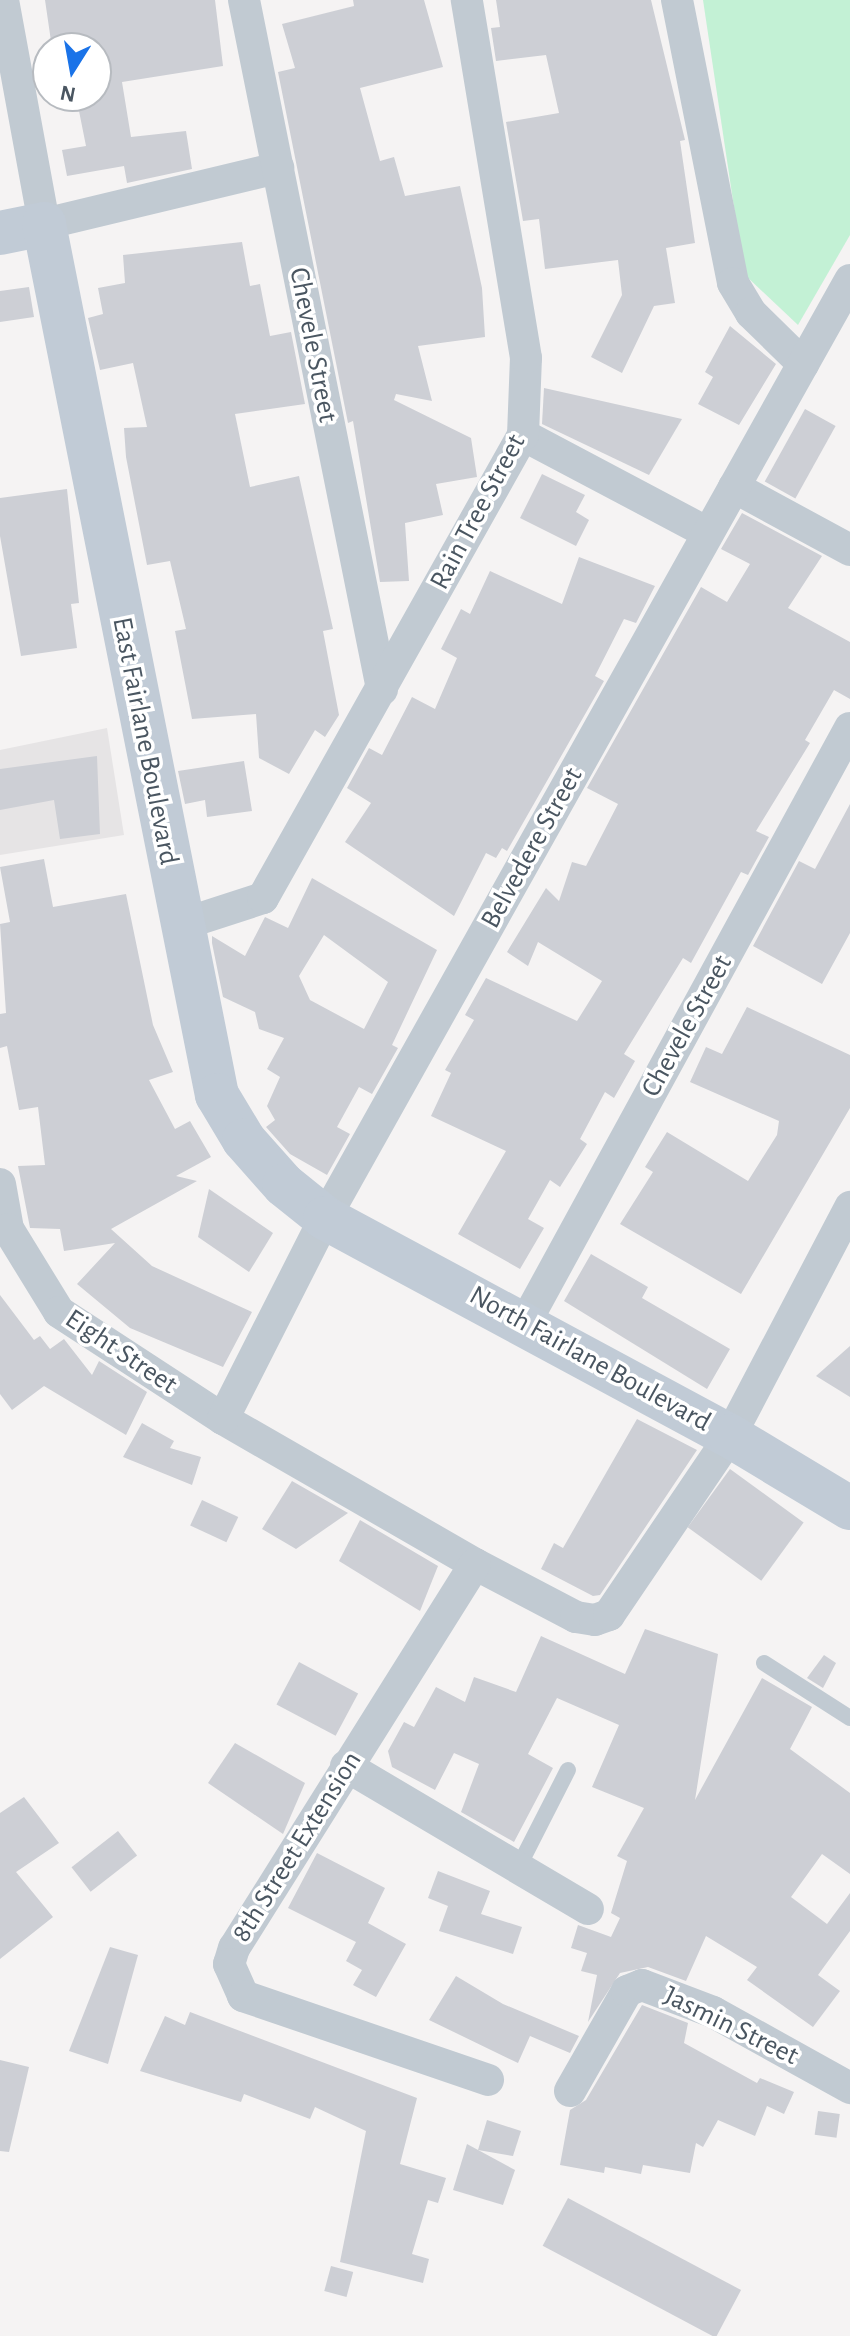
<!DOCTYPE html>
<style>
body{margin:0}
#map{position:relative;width:850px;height:2336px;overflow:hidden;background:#f5f3f3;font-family:"Alegreya Sans",sans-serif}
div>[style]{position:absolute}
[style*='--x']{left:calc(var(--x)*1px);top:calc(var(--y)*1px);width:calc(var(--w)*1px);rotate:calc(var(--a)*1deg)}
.education>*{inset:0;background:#e6e4e5}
.green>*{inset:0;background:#c3f1d5}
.building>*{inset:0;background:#cdcfd5;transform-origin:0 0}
.lane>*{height:16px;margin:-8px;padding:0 8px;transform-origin:8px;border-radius:8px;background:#c1cad2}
.street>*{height:32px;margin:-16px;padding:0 16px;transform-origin:16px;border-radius:16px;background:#c1cad2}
.secondary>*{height:44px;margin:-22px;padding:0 22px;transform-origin:22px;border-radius:22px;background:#c1cbd6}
span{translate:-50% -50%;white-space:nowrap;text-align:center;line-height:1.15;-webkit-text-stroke:7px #fff;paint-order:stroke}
.street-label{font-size:28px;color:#4a5661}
.north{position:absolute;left:32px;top:32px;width:80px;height:80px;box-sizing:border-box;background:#fff;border:2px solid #b7bbc0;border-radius:50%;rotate:191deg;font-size:22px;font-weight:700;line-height:32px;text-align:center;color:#4a5661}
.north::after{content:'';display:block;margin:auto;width:28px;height:36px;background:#1a73e8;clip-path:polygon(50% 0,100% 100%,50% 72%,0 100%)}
</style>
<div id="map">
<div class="education">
<div style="clip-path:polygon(107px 728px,124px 835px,0 855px,0 750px)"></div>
</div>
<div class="green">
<div style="clip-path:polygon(703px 0,850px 0,850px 235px,798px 325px,744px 274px)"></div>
</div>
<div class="building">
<div style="clip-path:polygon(45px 0,215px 0,223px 66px,122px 82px,131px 137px,186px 131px,192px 169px,127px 183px,124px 166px,67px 176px,62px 150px,86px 146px,76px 96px,96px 96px,96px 48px,52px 48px)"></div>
<div style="clip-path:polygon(353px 0,424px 0,443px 67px,360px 88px,380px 161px,394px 157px,405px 196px,460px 186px,482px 288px,485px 337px,418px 346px,432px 401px,396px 394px,394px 400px,471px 438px,477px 477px,436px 484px,443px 515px,405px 523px,409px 581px,380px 582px,353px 421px,348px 423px,278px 72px,295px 68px,282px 24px,354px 6px)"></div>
<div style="clip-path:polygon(496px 0,651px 0,685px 140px,680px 141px,695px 243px,666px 248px,675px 303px,654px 306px,622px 373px,591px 357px,622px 295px,618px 260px,545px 269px,539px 219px,523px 221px,506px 122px,559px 113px,546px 55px,496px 61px,491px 28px,500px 27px)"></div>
<div style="clip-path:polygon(242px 242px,250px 286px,260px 284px,270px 336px,291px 332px,305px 404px,235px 414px,250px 487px,299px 476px,333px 629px,323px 631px,339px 715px,325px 737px,315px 730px,289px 774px,259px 758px,256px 714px,192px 719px,175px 631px,186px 629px,170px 561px,147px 565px,126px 457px,124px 428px,147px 427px,133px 363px,100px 370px,88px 318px,103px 314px,98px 288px,125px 283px,123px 255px)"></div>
<div style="clip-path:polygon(29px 287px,34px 317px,0 322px,0 291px)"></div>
<div style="clip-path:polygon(730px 326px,776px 364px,739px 425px,698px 404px,713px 377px,705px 372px)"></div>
<div style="clip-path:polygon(544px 388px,682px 419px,649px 475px,542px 424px)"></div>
<div style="left:805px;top:409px;width:35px;height:83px;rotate:29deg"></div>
<div style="clip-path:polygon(542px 474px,585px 495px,576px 512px,589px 520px,576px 546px,520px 518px)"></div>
<div style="clip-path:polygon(67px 489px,79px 603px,71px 604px,77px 648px,21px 656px,0 536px,0 498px)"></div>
<div style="clip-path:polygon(742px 513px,822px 556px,788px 608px,850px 642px,850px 699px,834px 690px,805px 740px,810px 743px,756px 831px,769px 837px,748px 875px,741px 872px,691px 963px,683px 958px,624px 1054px,635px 1061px,614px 1098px,605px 1092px,580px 1139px,587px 1144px,560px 1187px,550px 1180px,528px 1219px,544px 1228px,520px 1269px,458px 1234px,506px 1151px,431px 1116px,451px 1073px,445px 1070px,474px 1020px,465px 1015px,486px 978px,577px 1021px,602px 981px,538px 942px,528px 966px,507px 952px,546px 888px,559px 901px,572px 862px,586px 866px,618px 804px,587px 788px,701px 587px,727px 602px,750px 564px,721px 549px)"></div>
<div style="clip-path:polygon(579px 557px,655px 586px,636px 623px,624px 619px,595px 676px,604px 681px,507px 851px,502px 848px,496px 858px,486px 853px,454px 916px,345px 842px,371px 803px,347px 788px,369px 748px,382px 755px,412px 697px,435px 709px,457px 658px,441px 649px,461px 609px,470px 614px,490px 571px,562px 604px)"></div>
<div style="clip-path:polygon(97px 756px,100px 834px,60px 839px,54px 800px,0 810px,0 769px)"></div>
<div style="clip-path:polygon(244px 761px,252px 811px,207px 817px,205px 800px,185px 804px,178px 771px)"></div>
<div style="clip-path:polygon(850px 804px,850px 933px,822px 984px,753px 946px,799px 861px,815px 869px)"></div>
<div style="clip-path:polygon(44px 859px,53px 907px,126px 894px,153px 1025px,173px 1072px,149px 1080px,175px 1129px,190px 1121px,211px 1157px,176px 1176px,197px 1181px,111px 1229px,152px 1266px,252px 1312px,223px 1367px,130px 1328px,77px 1284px,115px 1243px,64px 1251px,60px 1229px,30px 1228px,18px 1166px,45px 1165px,38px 1107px,19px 1110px,7px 1046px,0 1048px,0 1014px,6px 1013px,0 924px,10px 922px,0 867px)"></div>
<div style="clip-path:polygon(evenodd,312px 878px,437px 950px,392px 1045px,398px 1048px,372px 1094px,359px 1087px,337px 1127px,350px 1134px,327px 1175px,290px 1154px,266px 1127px,275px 1120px,267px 1106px,280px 1077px,267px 1069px,284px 1038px,259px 1029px,255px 1012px,223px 997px,212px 943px,212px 936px,245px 956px,265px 917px,288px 928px,312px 878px,324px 935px,388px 982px,364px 1029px,310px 1000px,299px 976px,324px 935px)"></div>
<div style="clip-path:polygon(747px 1007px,850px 1055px,850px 1108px,741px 1294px,620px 1224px,653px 1172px,645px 1167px,667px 1132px,748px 1181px,777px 1135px,779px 1121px,690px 1082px,706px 1047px,722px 1054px)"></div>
<div style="clip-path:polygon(209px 1189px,273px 1233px,249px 1272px,198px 1237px)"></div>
<div style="clip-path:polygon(591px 1254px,648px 1287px,642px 1298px,730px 1349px,707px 1389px,564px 1301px)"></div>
<div style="clip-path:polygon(0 1295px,34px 1340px,40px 1336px,50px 1349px,64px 1339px,92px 1375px,99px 1361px,147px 1392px,126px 1435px,44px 1386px,12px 1410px,0 1394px)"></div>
<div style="clip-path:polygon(850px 1346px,850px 1397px,816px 1376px)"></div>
<div style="clip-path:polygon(637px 1419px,697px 1450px,600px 1595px,593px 1596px,541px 1569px,554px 1543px,563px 1548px)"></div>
<div style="clip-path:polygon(142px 1423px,174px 1441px,170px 1448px,201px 1457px,192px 1485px,123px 1457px)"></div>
<div style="left:730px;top:1469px;width:91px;height:72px;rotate:36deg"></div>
<div style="clip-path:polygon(292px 1481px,348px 1513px,296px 1549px,262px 1529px)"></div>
<div style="left:202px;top:1500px;width:40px;height:28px;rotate:25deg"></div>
<div style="clip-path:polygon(360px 1520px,438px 1566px,420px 1611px,339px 1561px)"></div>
<div style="clip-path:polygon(645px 1629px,718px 1654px,695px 1800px,762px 1678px,812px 1707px,790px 1749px,850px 1793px,850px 1874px,822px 1854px,791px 1897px,827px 1924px,850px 1893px,850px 1931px,818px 1975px,840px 1991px,813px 2027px,747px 1980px,757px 1967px,706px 1936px,686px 1981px,648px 1967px,620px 1973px,588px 2022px,597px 1975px,581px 1971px,587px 1953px,571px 1948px,578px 1925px,611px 1937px,620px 1918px,611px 1913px,627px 1861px,617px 1856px,644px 1808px,592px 1787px,619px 1725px,557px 1698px,528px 1754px,553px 1768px,514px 1842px,461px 1812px,479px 1764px,454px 1753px,435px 1790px,392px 1767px,388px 1751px,404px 1722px,414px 1727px,436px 1687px,465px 1702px,474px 1677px,516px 1692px,541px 1636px,625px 1674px)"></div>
<div style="clip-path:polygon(824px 1655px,836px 1663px,823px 1688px,807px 1678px)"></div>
<div style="left:299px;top:1662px;width:67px;height:48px;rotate:28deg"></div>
<div style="clip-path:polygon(235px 1743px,305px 1783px,283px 1834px,208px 1783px)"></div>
<div style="clip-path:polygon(24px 1797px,59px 1843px,16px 1872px,53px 1917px,0 1959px,0 1813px)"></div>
<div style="left:118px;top:1831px;width:31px;height:59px;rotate:52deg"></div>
<div style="clip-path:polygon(317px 1853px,385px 1888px,368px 1923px,406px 1944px,376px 1997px,353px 1985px,362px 1970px,346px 1961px,356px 1942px,288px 1908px)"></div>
<div style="clip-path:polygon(438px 1871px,490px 1891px,481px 1914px,522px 1927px,513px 1954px,439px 1931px,448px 1906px,428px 1898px)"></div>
<div style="clip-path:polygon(110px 1947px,138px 1955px,108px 2064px,69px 2051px)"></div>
<div style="clip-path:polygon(456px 1976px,503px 2004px,579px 2036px,570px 2053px,530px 2036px,518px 2063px,429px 2020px)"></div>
<div style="clip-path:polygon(642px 2005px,688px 2023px,684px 2043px,757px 2083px,760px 2078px,794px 2092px,784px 2114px,767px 2106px,755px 2136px,718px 2120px,703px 2147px,696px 2143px,690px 2173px,643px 2165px,641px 2174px,605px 2167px,604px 2173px,560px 2165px,570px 2110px,586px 2100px)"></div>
<div style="clip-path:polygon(190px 2012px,417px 2098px,400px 2164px,446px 2178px,438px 2203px,428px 2200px,412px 2254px,429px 2259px,423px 2283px,340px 2262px,366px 2131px,315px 2107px,310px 2119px,244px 2094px,241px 2102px,140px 2071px,165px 2016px,185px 2025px)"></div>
<div style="clip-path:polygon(0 2060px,29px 2067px,9px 2152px,0 2151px)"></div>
<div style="left:818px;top:2111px;width:22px;height:24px;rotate:8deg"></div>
<div style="clip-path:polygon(487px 2120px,521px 2131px,513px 2156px,478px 2150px)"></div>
<div style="clip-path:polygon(467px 2144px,515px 2170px,503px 2205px,453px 2190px)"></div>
<div style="left:568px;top:2198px;width:196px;height:54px;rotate:28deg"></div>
<div style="left:331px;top:2266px;width:23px;height:26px;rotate:15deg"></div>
</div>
<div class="lane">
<div style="--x:764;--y:1663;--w:102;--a:32.6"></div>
<div style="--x:518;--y:1868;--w:110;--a:-63"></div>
</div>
<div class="street">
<div style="--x:3;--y:0;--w:228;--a:79.6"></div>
<div style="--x:44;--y:224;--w:241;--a:-13.5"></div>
<div style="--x:244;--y:0;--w:703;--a:78.67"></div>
<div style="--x:677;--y:0;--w:288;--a:78.8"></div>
<div style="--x:733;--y:283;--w:35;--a:59"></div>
<div style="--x:751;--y:313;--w:73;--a:44.4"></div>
<div style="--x:523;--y:435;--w:209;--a:27.9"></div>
<div style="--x:734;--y:487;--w:132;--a:28.5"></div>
<div style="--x:180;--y:925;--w:87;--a:-18"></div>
<div style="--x:263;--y:898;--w:531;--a:-60.68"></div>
<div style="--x:523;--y:435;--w:77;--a:-87.8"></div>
<div style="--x:526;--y:358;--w:363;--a:-99.4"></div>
<div style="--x:0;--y:1184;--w:46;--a:79.9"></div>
<div style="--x:8;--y:1229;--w:97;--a:58.4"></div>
<div style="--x:59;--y:1312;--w:196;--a:33.1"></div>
<div style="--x:223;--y:1419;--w:291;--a:29.9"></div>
<div style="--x:475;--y:1564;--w:114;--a:27.7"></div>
<div style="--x:576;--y:1617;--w:19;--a:9"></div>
<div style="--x:595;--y:1620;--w:15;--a:-20"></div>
<div style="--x:609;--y:1615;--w:216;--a:-55.9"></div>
<div style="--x:730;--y:1436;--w:259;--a:-62.3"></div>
<div style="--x:525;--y:1323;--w:678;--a:-61.36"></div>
<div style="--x:223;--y:1419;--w:225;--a:-63.1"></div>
<div style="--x:325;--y:1218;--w:1075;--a:-60.76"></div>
<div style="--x:475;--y:1564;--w:453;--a:122.1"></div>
<div style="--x:234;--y:1948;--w:17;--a:107"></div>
<div style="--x:229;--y:1964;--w:35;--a:66"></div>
<div style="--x:243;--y:1996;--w:259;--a:18.9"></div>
<div style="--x:346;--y:1766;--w:281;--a:30.6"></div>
<div style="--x:570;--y:2091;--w:115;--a:-60.3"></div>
<div style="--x:627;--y:1991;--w:16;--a:-22"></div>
<div style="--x:642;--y:1985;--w:76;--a:20.8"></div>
<div style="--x:713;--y:2012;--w:157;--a:29"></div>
</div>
<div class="secondary">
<div style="--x:0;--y:233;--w:45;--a:-11.6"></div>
<div style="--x:44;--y:224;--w:888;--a:78.77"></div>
<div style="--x:217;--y:1095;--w:52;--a:59"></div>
<div style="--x:244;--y:1140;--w:60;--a:48.4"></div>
<div style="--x:284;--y:1185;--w:53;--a:38.8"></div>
<div style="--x:325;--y:1218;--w:460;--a:28.3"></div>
<div style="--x:730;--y:1436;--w:140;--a:31"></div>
</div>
<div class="street-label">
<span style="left:313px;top:345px;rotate:79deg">Chevele Street</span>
<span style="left:478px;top:512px;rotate:-62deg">Rain Tree Street</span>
<span style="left:145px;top:741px;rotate:79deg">East Fairlane Boulevard</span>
<span style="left:532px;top:848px;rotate:-61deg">Belvedere Street</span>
<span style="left:687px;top:1026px;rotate:-61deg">Chevele Street</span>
<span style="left:121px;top:1352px;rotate:34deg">Eight Street</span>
<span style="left:590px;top:1359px;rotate:29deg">North Fairlane Boulevard</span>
<span style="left:297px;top:1847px;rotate:-58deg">8th Street Extension</span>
<span style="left:731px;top:2026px;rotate:26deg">Jasmin Street</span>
</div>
<div class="north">N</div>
</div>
